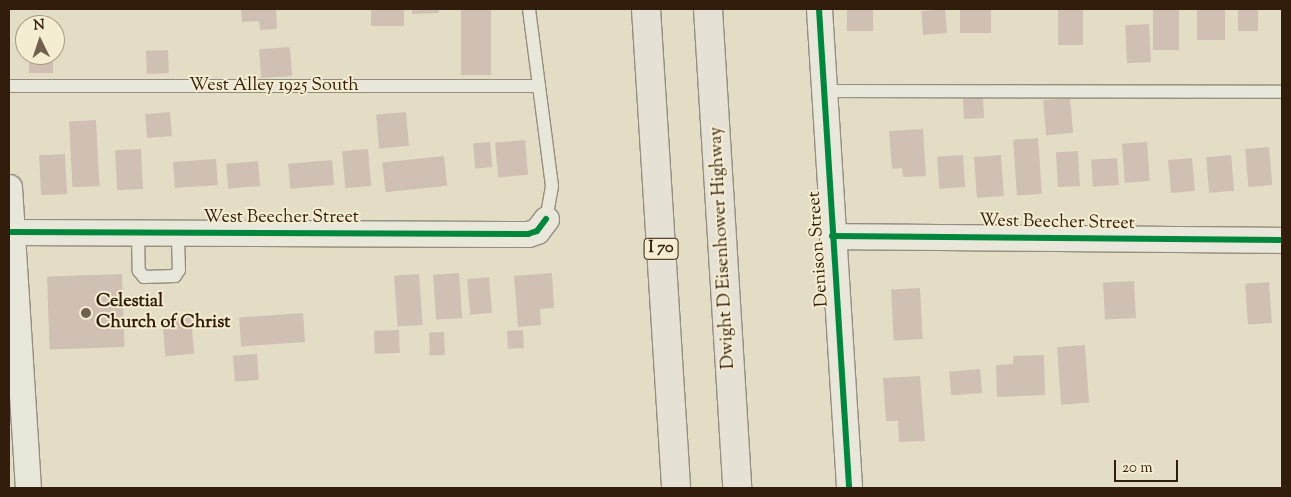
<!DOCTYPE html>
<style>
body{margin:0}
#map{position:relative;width:1291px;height:497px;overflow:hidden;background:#e3ddc6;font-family:"Sorts Mill Goudy",serif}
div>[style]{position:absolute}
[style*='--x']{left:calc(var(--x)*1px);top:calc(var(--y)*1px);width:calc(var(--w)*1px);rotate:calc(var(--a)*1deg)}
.building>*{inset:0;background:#d0c0b3;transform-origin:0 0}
.roads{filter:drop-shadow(1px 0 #948e7f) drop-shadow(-1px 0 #948e7f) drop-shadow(0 1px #948e7f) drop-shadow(0 -1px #948e7f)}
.service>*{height:12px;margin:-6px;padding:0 6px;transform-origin:6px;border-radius:6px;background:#e9e6da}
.minor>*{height:25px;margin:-12.5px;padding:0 12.5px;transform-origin:12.5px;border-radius:12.5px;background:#e9e6da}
.motorway>*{height:28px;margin:-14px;padding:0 14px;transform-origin:14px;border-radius:14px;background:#e5e1d4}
.cycleway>*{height:6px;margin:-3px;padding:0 3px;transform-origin:3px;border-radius:3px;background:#00873e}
.dots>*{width:14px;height:14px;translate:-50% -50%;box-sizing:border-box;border:2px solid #f5edd2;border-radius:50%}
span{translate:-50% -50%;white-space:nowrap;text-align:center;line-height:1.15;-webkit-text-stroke:4px #f5edd2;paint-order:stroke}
.shield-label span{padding:1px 4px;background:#f5edd2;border:1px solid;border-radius:4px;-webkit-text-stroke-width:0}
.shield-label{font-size:16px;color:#321d0c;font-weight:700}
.street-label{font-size:18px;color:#321d0c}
.poi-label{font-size:18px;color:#321d0c;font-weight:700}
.left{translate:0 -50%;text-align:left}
.frame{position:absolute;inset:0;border:10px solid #321d0c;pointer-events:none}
.north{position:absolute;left:15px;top:15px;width:50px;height:50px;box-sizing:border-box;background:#f5edd2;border:1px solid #a79a83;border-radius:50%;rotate:356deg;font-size:14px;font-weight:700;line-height:20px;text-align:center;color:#321d0c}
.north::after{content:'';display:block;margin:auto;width:18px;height:22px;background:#70604d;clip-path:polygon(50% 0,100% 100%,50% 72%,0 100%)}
.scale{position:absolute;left:1114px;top:460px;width:64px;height:22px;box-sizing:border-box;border:2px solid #321d0c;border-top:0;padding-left:6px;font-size:15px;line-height:18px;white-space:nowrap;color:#321d0c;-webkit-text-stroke:4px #f5edd2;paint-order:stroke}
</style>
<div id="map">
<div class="building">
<div style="clip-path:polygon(241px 9px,276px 9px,277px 29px,260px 30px,259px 21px,242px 22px)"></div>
<div style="left:371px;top:9px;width:33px;height:17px"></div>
<div style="clip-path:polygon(412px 9px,439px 9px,439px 13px,412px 14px)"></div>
<div style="left:461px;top:9px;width:30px;height:66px"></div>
<div style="left:847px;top:9px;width:26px;height:22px"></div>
<div style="left:945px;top:9px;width:24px;height:24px;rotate:85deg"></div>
<div style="left:960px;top:9px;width:31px;height:24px"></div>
<div style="left:1058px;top:9px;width:25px;height:36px"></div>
<div style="left:1153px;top:9px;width:26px;height:41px"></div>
<div style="left:1197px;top:9px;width:28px;height:31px"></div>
<div style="left:1238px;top:9px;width:20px;height:22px"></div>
<div style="left:1149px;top:24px;width:38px;height:24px;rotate:87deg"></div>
<div style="left:290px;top:47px;width:29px;height:31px;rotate:86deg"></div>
<div style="left:168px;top:50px;width:23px;height:22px;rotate:88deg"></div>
<div style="left:29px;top:55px;width:24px;height:18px"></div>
<div style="left:983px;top:98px;width:20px;height:20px;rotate:87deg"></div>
<div style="left:1070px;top:98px;width:35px;height:27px;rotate:85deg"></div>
<div style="left:170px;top:112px;width:24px;height:25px;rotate:85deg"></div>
<div style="left:406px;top:112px;width:34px;height:30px;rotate:85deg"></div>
<div style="left:96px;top:120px;width:66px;height:27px;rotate:87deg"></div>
<div style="clip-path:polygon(923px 129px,926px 176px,903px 177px,902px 168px,892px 169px,889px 131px)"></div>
<div style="left:1038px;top:138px;width:56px;height:25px;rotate:86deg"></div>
<div style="left:525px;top:140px;width:35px;height:30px;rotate:85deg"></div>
<div style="left:490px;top:142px;width:25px;height:17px;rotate:85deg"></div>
<div style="left:1147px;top:142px;width:39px;height:25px;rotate:86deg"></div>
<div style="left:1269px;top:147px;width:38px;height:24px;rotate:85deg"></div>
<div style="left:141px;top:149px;width:40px;height:26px;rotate:87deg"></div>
<div style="left:368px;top:149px;width:37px;height:26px;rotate:85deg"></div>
<div style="left:1078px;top:151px;width:35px;height:22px;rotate:87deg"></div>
<div style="left:65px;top:154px;width:40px;height:26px;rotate:87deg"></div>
<div style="left:963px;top:155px;width:32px;height:26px;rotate:86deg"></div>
<div style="left:1001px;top:155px;width:41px;height:27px;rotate:86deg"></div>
<div style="left:1231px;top:155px;width:36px;height:25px;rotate:85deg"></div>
<div style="left:444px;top:156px;width:30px;height:62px;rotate:84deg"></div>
<div style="left:1117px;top:158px;width:27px;height:26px;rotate:86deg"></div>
<div style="left:1192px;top:158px;width:33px;height:24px;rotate:85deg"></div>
<div style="left:216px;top:159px;width:26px;height:43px;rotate:86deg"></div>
<div style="left:332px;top:160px;width:25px;height:44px;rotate:85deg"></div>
<div style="left:258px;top:161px;width:25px;height:32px;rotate:85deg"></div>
<div style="left:459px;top:273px;width:45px;height:26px;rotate:86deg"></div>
<div style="clip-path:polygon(552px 273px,554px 308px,540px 309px,541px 325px,518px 327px,514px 276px)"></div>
<div style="left:122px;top:274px;width:73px;height:75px;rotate:88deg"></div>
<div style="left:419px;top:274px;width:51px;height:25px;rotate:86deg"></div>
<div style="left:489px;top:277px;width:36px;height:22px;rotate:85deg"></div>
<div style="left:1134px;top:281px;width:37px;height:31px;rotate:87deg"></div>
<div style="left:1269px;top:282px;width:41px;height:24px;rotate:86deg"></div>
<div style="left:920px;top:288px;width:51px;height:29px;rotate:87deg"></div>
<div style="left:303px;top:313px;width:29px;height:64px;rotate:86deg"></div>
<div style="left:191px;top:317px;width:37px;height:29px;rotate:85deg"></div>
<div style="left:399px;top:330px;width:23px;height:25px;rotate:88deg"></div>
<div style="left:523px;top:330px;width:18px;height:16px;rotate:87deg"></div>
<div style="left:444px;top:332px;width:23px;height:15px;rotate:88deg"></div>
<div style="left:1085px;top:345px;width:58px;height:28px;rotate:86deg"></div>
<div style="left:257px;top:354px;width:26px;height:24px;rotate:86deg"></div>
<div style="clip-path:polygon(1044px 355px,1045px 395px,997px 397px,996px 365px,1013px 364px,1013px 356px)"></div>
<div style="left:980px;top:369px;width:24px;height:31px;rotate:85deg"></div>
<div style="clip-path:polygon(920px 376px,925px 441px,899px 442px,898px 421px,886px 421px,883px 378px)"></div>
</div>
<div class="roads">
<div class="service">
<div style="--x:529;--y:9;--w:178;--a:82.6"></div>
<div style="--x:552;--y:186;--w:34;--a:100"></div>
<div style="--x:9;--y:86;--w:530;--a:0"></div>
<div style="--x:824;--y:91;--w:458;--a:0.1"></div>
<div style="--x:138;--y:232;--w:39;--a:89"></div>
<div style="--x:139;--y:271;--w:8;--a:50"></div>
<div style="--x:144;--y:277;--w:31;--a:-2"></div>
<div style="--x:175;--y:276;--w:7;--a:-56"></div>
<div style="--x:179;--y:270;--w:37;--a:-92"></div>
</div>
<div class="minor">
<div style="--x:819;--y:9;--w:480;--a:86.4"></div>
<div style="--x:9;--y:187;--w:302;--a:86.4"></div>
<div style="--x:9;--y:232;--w:519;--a:0.22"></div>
<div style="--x:528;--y:234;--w:9;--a:-18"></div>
<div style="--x:537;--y:231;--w:15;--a:-53"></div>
<div style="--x:832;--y:236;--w:450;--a:0.5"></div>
</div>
<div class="motorway">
<div style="--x:646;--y:9;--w:480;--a:86.4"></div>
<div style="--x:708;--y:9;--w:480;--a:86.5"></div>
</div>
</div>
<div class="cycleway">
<div style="--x:819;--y:9;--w:480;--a:86.4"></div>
<div style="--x:9;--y:232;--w:519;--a:0.22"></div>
<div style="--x:528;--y:234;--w:9;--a:-18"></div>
<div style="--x:537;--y:231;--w:15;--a:-53"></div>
<div style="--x:832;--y:236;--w:450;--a:0.5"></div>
</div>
<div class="dots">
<div style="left:86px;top:313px;background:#70604d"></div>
</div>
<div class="shield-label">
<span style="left:661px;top:249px">I 70</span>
</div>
<div class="street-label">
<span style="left:274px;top:86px">West Alley 1925 South</span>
<span style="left:281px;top:218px">West Beecher Street</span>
<span style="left:1057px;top:223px;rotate:1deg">West Beecher Street</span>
<span style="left:723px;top:248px;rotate:-93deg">Dwight D Eisenhower Highway</span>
<span style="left:819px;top:249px;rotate:-94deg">Denison Street</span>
</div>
<div class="poi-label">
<span class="left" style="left:96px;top:313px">Celestial<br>Church of Christ</span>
</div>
<div class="frame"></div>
<div class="north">N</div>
<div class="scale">20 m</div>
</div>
